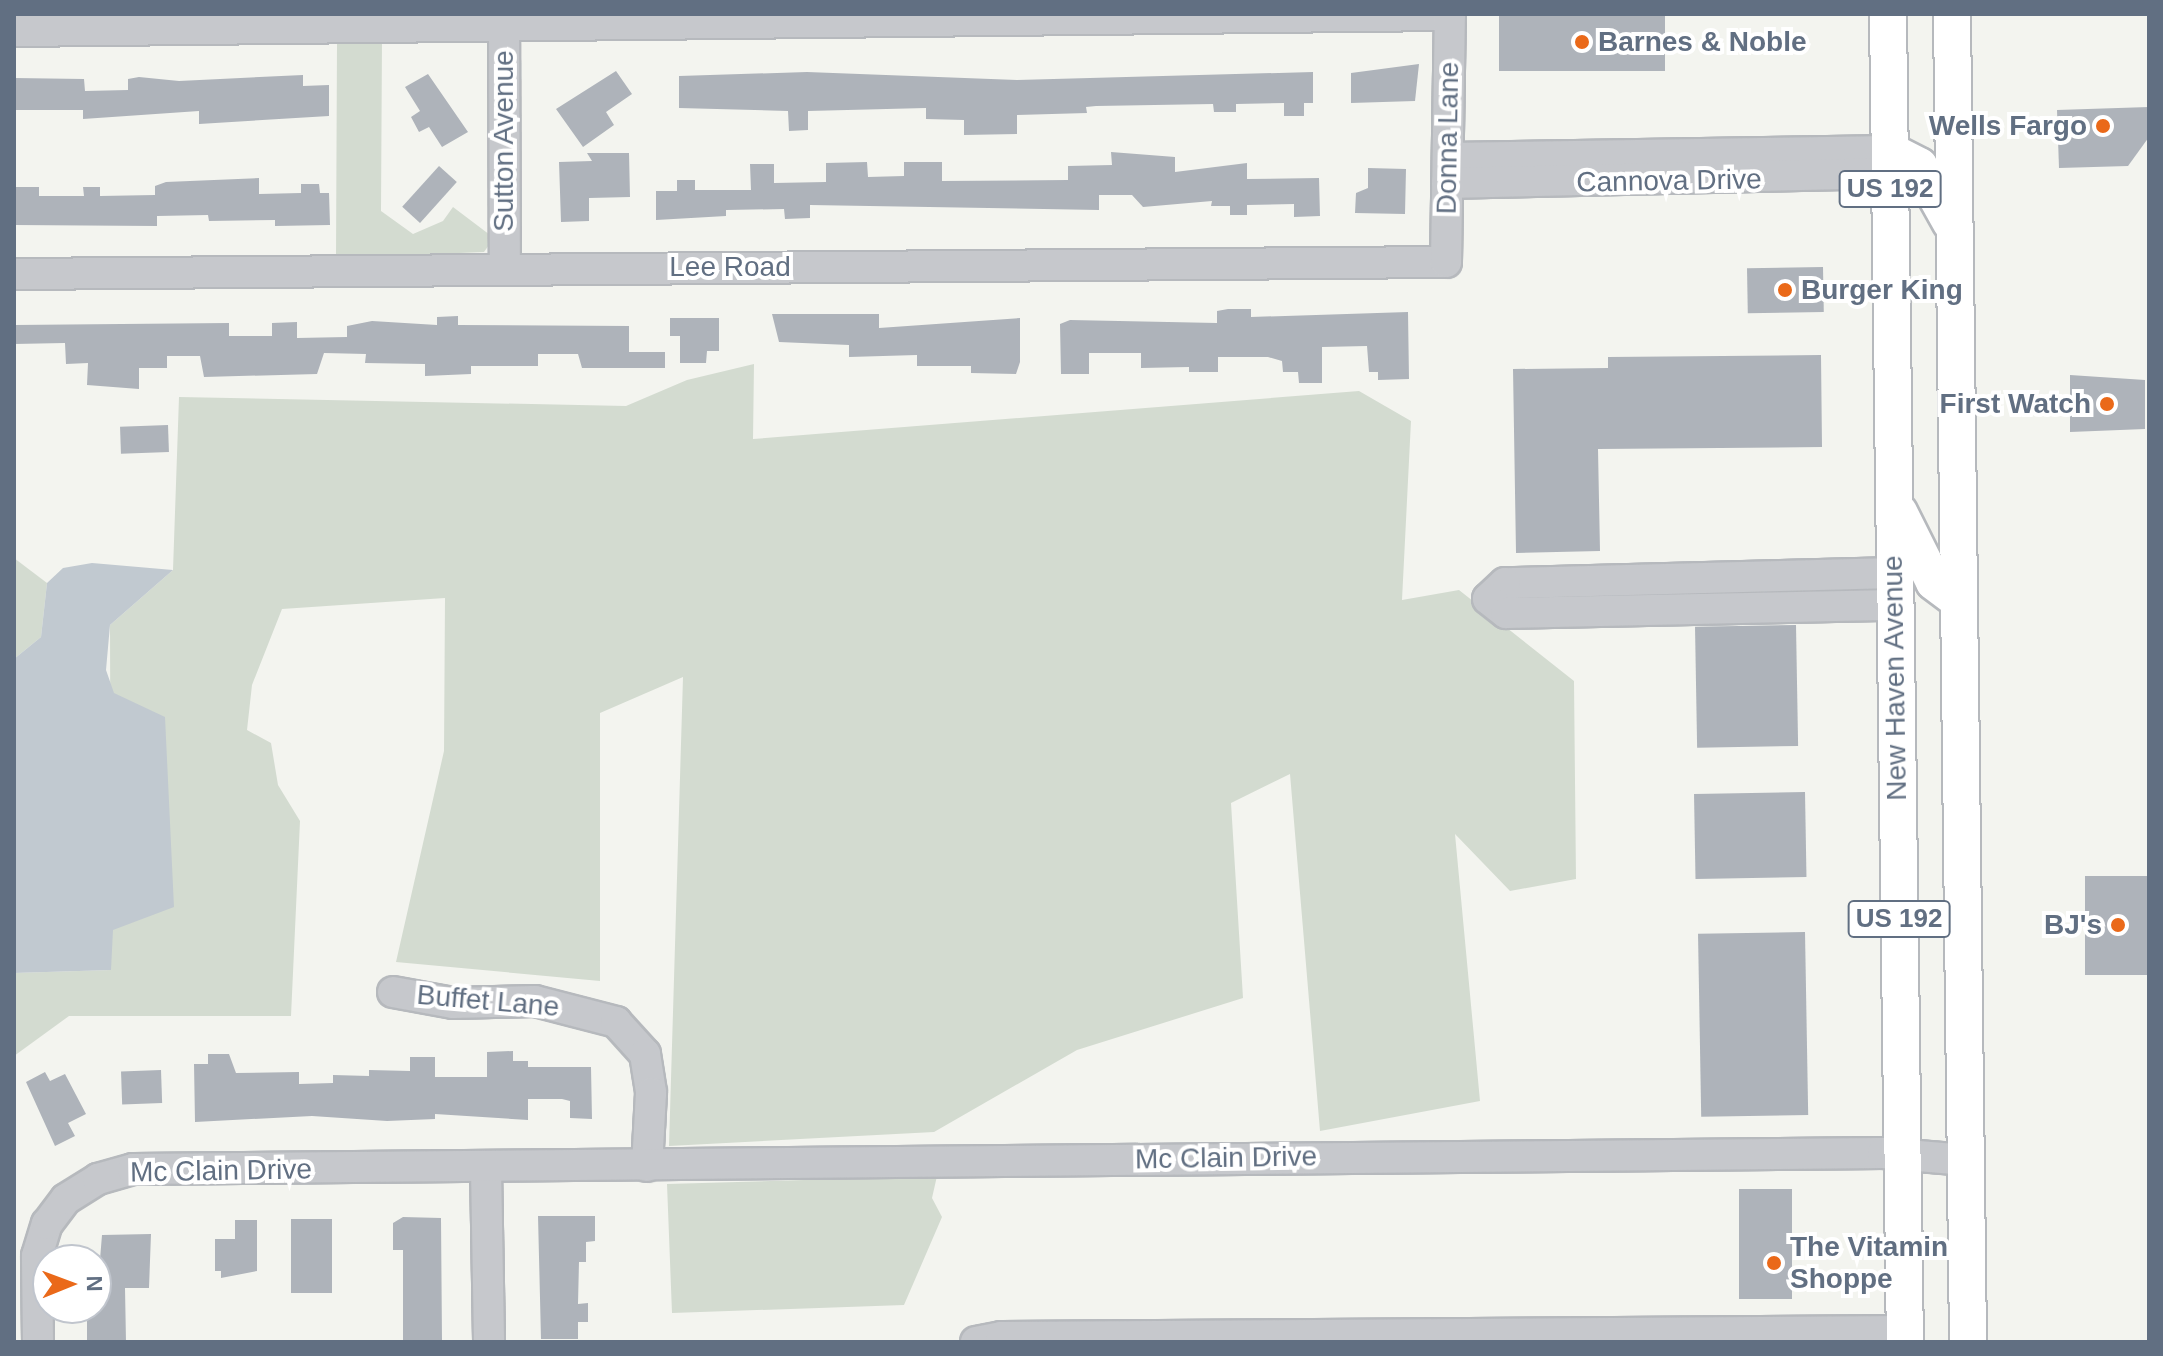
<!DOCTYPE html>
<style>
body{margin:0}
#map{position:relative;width:2163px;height:1356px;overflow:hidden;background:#f3f4ef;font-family:Helvetica,sans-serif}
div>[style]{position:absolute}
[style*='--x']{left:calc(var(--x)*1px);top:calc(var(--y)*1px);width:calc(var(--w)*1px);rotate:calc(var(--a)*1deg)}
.green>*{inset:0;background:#d3dbd0}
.water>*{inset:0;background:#c1c9d0}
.building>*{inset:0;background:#aeb3ba;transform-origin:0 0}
.roads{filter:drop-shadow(2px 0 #b6b9bd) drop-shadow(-2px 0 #b6b9bd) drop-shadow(0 2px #b6b9bd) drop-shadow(0 -2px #b6b9bd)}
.minor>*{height:30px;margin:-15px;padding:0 15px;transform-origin:15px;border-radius:15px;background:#c6c8cc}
.major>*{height:36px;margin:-18px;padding:0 18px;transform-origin:18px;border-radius:18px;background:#fff}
.dots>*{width:22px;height:22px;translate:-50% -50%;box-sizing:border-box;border:4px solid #fff;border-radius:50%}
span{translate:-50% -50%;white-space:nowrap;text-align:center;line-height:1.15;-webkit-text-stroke:8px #fff;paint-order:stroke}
.shield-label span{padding:2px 6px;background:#fff;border:2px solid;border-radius:6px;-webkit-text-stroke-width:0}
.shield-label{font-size:26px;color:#616f82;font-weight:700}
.poi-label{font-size:28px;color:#616f82;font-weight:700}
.left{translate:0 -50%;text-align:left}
.right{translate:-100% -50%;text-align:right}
.street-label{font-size:28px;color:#616f82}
.frame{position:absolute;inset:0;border:16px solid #616f82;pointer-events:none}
.north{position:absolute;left:32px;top:1244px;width:80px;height:80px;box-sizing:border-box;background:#fff;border:2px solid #c0c5cd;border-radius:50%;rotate:89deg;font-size:22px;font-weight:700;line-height:32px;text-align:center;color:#616f82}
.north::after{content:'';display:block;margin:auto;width:28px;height:36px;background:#ea6919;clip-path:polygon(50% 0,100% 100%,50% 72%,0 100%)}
</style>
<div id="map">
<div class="green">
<div style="clip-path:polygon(382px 39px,381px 211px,413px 234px,443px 221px,453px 207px,494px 238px,484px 252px,336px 258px,337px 42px)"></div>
<div style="clip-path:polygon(754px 364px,753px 439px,1359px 391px,1411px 421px,1402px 600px,1459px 590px,1574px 681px,1576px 879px,1510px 891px,1455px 834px,1480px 1101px,1320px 1131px,1290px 774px,1231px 803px,1243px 998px,1077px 1050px,934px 1132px,669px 1146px,683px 677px,600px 713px,600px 981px,396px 962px,444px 751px,445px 598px,282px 609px,252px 685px,247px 730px,271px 743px,278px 785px,300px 821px,291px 1016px,69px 1016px,14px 1056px,14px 973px,111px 970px,110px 625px,173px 570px,179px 397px,626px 406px,687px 380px)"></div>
<div style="clip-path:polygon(14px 558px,47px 583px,41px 637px,14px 659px)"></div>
<div style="clip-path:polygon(937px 1176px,932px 1198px,942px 1217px,904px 1305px,672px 1313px,667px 1184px)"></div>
</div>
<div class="water">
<div style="clip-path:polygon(92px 563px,173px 570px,110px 625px,106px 670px,114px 693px,165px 717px,174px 907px,113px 930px,111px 970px,14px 973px,14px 659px,41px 637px,47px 583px,63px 568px)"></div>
</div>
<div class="building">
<div style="left:1499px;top:14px;width:166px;height:57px"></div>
<div style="clip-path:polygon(1419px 64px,1415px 101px,1351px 103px,1351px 73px)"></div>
<div style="clip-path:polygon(616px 71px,632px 94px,606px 112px,614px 125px,583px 147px,556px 109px)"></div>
<div style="clip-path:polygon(807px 72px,1017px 80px,1313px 72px,1313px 103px,1304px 103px,1304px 116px,1284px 116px,1284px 103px,1236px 104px,1236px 112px,1214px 112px,1213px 104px,1096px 106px,1086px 107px,1087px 113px,1017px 115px,1017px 134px,964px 135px,964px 120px,926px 119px,926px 108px,808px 111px,808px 130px,789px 131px,788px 111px,679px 108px,679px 76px)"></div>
<div style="clip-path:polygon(428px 74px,468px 132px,442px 147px,429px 127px,419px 132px,411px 117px,420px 111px,405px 87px)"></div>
<div style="clip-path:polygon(303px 75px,303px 86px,329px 85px,329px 116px,199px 124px,199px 111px,83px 119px,83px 110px,14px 110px,14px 78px,84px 79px,85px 91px,128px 90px,128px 79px,139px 77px,179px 81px)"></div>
<div style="clip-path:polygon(2149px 107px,2149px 137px,2128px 166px,2059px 168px,2057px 110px)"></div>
<div style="clip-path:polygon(1111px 152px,1175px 157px,1175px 172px,1247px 163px,1247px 179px,1319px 178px,1320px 216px,1294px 217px,1294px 204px,1247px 205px,1247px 215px,1230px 215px,1230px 206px,1211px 206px,1212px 201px,1143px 207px,1132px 195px,1099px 195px,1099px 210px,810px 205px,810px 218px,785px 219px,784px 209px,726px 210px,726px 216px,656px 220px,656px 191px,677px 191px,677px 180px,695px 180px,695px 190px,751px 190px,750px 164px,774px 164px,774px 183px,826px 182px,826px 163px,867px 162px,868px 177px,904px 176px,904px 162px,942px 162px,942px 181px,1068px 180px,1068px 166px,1112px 165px)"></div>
<div style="clip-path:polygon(587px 153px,629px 153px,630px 197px,589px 198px,589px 221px,561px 222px,559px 162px,592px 161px)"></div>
<div style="left:439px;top:166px;width:24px;height:55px;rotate:42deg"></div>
<div style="clip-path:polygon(1368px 168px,1406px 169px,1405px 214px,1355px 213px,1356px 193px,1368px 188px)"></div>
<div style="clip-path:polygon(259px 178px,259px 194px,301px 193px,301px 184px,319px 184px,320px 193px,329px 193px,330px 225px,275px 226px,275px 220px,209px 221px,208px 215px,157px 216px,157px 226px,14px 225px,14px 187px,39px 187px,39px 196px,84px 196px,83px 187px,100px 187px,100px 196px,155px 195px,155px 186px,166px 182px)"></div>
<div style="left:1823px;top:267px;width:45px;height:76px;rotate:89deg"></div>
<div style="clip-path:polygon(1228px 309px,1251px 309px,1251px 317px,1408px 312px,1409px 379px,1378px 380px,1378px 372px,1369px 372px,1367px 346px,1322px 347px,1322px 383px,1299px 383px,1298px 372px,1283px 372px,1282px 361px,1268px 357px,1218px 357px,1218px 372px,1189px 372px,1189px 367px,1141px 368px,1141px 353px,1089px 353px,1089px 374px,1061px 374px,1060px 324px,1070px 320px,1217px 323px,1217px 311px)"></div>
<div style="clip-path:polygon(772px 314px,879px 314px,879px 328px,1020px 318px,1020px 362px,1016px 374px,971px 373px,971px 366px,917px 366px,917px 355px,849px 357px,849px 345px,779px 342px)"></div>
<div style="clip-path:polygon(458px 316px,458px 325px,629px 326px,629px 352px,665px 352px,665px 368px,582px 368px,578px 354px,538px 354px,538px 366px,471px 366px,471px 374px,425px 376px,425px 364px,365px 363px,366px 354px,324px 353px,317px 374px,204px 377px,200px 356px,167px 356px,167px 368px,139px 368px,139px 389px,87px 385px,88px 363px,66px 364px,65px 343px,14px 344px,14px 325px,229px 323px,229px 336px,272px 336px,272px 323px,297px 322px,297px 338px,347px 337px,347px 326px,372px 321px,437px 325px,437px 317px)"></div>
<div style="clip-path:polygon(670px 318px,719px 318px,719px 351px,707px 351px,706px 363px,680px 363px,680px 336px,670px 336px)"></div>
<div style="clip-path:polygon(1821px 355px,1822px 447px,1598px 449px,1600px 551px,1516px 553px,1513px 369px,1608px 368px,1608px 357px)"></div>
<div style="clip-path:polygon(2070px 375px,2145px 380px,2145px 429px,2070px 432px)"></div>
<div style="left:168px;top:425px;width:27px;height:48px;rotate:88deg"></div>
<div style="left:1796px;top:625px;width:121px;height:101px;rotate:89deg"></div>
<div style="left:1805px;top:792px;width:85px;height:111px;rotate:89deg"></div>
<div style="left:2085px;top:876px;width:64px;height:99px"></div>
<div style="left:1805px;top:932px;width:183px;height:107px;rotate:89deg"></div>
<div style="clip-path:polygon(513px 1051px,513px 1061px,528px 1061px,528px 1067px,591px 1067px,592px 1119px,570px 1118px,570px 1101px,562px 1099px,528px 1099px,528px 1120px,435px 1114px,435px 1119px,387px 1121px,312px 1116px,195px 1122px,194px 1064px,208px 1064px,208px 1054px,229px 1054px,236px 1073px,299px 1072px,299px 1084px,333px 1083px,333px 1075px,369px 1076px,369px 1070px,410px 1071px,410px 1057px,435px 1057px,435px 1077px,487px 1077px,487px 1052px)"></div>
<div style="left:161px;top:1070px;width:33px;height:40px;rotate:88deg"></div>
<div style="clip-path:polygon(45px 1072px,50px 1081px,65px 1074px,86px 1114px,68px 1123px,75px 1136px,55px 1146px,26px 1082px)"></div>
<div style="left:1739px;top:1189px;width:53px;height:110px"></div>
<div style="clip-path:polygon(538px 1216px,595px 1216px,595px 1241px,586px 1242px,586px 1262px,579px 1262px,578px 1304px,588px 1303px,588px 1322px,578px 1322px,578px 1339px,541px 1339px)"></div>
<div style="clip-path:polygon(403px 1217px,441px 1218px,442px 1341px,403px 1341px,403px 1250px,393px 1250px,393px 1223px)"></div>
<div style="left:291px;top:1219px;width:41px;height:74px"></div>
<div style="clip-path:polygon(235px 1220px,257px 1220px,257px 1271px,221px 1278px,221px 1271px,215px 1271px,215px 1239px,235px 1239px)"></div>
<div style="clip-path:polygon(151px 1234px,149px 1288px,125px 1288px,126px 1342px,87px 1342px,87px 1308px,96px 1308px,102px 1235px)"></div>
</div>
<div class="roads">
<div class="minor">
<div style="--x:504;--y:14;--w:255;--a:89.8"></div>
<div style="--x:14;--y:31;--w:1436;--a:-0.64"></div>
<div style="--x:1448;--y:158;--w:442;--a:-0.9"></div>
<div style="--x:1447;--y:183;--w:443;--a:-1.3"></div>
<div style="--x:14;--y:274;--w:1432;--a:-0.48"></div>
<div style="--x:1446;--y:262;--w:248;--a:-89.1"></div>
<div style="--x:1894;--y:573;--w:389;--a:178.5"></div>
<div style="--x:1505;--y:583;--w:23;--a:137"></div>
<div style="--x:1488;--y:599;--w:23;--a:38"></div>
<div style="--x:1506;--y:613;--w:388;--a:-1.2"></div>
<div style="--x:393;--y:992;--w:61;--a:10.4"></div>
<div style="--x:453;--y:1003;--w:82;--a:-1.4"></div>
<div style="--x:535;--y:1001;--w:84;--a:14.5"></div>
<div style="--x:616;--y:1022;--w:43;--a:47.8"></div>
<div style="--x:645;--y:1054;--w:39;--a:81"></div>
<div style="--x:651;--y:1093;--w:73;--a:93.1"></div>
<div style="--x:486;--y:1168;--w:174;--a:89"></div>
<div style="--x:38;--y:1342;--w:86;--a:-90.7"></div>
<div style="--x:37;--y:1256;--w:34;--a:-73"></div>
<div style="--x:47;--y:1224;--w:31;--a:-53"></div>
<div style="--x:66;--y:1199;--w:38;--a:-32"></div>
<div style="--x:98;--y:1179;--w:36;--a:-16"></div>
<div style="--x:133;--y:1169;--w:1750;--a:-0.52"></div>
<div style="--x:1883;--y:1153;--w:83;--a:4.8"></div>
<div style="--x:976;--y:1342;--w:25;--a:-11"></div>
<div style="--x:1001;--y:1337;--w:904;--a:-0.38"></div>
</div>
<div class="major">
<div style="--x:1888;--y:14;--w:1328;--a:89.27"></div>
<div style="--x:1952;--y:14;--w:1328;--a:89.31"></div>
<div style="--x:1890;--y:151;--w:33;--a:27"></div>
<div style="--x:1919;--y:166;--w:65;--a:60.7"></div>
<div style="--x:1899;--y:512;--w:78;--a:63.4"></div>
<div style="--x:1934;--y:582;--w:31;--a:37"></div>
</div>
</div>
<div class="dots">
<div style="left:1582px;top:42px;background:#ea6919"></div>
<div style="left:2103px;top:126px;background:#ea6919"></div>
<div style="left:1785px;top:290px;background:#ea6919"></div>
<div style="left:2107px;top:404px;background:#ea6919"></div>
<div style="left:2118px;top:925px;background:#ea6919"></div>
<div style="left:1774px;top:1263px;background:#ea6919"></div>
</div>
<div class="shield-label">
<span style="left:1890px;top:189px">US 192</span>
<span style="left:1899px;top:919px">US 192</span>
</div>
<div class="poi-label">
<span class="left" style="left:1598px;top:42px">Barnes &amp; Noble</span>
<span class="right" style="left:2087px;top:126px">Wells Fargo</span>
<span class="left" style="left:1801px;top:290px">Burger King</span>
<span class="right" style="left:2091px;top:404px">First Watch</span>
<span class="right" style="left:2102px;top:925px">BJ's</span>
<span class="left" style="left:1790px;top:1263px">The Vitamin<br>Shoppe</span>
</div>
<div class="street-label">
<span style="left:1448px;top:138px;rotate:-89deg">Donna Lane</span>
<span style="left:504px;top:141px;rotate:-90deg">Sutton Avenue</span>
<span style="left:1669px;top:181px;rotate:-1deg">Cannova Drive</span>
<span style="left:730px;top:267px">Lee Road</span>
<span style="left:1895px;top:678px;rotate:-91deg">New Haven Avenue</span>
<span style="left:488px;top:1001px;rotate:5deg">Buffet Lane</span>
<span style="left:1226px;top:1158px;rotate:-1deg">Mc Clain Drive</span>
<span style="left:221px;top:1171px;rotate:-1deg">Mc Clain Drive</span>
</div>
<div class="frame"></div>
<div class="north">N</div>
</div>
